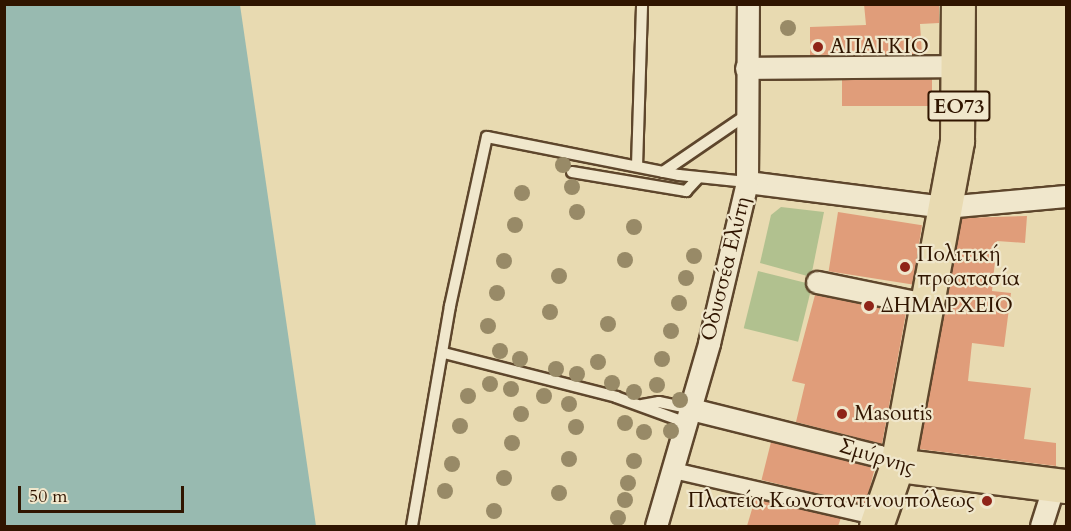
<!DOCTYPE html>
<meta charset="utf-8">
<style>
body{margin:0}
#map{position:relative;width:1071px;height:531px;overflow:hidden;background:#e8dab1;font-family:Cardo,serif}
div>[style]{position:absolute}
[style*='--x']{left:calc(var(--x)*1px);top:calc(var(--y)*1px);width:calc(var(--w)*1px);rotate:calc(var(--a)*1deg)}
.green>*{inset:0;background:#b1c18f;transform-origin:0 0}
.water>*{inset:0;background:#98bab0}
.building>*{inset:0;background:#e09d7a;transform-origin:0 0}
.roads{filter:drop-shadow(2px 0 #5e462c) drop-shadow(-2px 0 #5e462c) drop-shadow(0 2px #5e462c) drop-shadow(0 -2px #5e462c)}
.service>*{height:10px;margin:-5px;padding:0 5px;transform-origin:5px;border-radius:5px;background:#f0e7cc}
.pedestrian>*{height:15px;margin:-7.5px;padding:0 7.5px;transform-origin:7.5px;border-radius:7.5px;background:#f0e7cc}
.minor>*{height:21px;margin:-10.5px;padding:0 10.5px;transform-origin:10.5px;border-radius:10.5px;background:#f0e7cc}
.primary>*{height:33px;margin:-16.5px;padding:0 16.5px;transform-origin:16.5px;border-radius:16.5px;background:#e8dab1}
.trees>*{width:16px;height:16px;margin:-8px;border-radius:50%;background:#988a67}
.dots>*{width:16px;height:16px;translate:-50% -50%;box-sizing:border-box;border:3px solid #f0e7cc;border-radius:50%}
span{translate:-50% -50%;white-space:nowrap;text-align:center;line-height:1.15;-webkit-text-stroke:4.5px #f0e7cc;paint-order:stroke}
.shield-label span{padding:2px 4px;background:#f0e7cc;border:2px solid;border-radius:4px;-webkit-text-stroke-width:0}
.shield-label{font-size:20px;color:#301500;font-weight:700}
.poi-label{font-size:21px;color:#301500}
.left{translate:0 -50%;text-align:left}
.right{translate:-100% -50%;text-align:right}
.street-label{font-size:21px;color:#301500}
.frame{position:absolute;inset:0;border:6px solid #301500;pointer-events:none}
.scale{position:absolute;left:18px;top:486px;width:166px;height:27px;box-sizing:border-box;border:3px solid #301500;border-top:0;padding-left:8px;font-size:18px;line-height:21px;white-space:nowrap;color:#301500;-webkit-text-stroke:4px #f0e7cc;paint-order:stroke}
</style>
<div id="map">
<div class="green">
<div style="clip-path:polygon(781px 207px,824px 212px,811px 277px,760px 263px,771px 215px)"></div>
<div style="left:758px;top:271px;width:56px;height:59px;rotate:14deg"></div>
</div>
<div class="water">
<div style="clip-path:polygon(4px 5px,240px 5px,316px 526px,5px 526px)"></div>
</div>
<div class="building">
<div style="clip-path:polygon(864px 4px,939px 4px,939px 23px,920px 24px,922px 54px,810px 55px,810px 27px,866px 25px)"></div>
<div style="left:932px;top:79px;width:27px;height:90px;rotate:90deg"></div>
<div style="left:838px;top:212px;width:85px;height:60px;rotate:9deg"></div>
<div style="clip-path:polygon(1027px 216px,1025px 243px,997px 241px,992px 291px,1011px 293px,1004px 347px,972px 343px,968px 381px,1031px 388px,1024px 439px,1056px 443px,1056px 466px,919px 449px,962px 218px)"></div>
<div style="clip-path:polygon(815px 295px,906px 313px,882px 444px,796px 422px,805px 384px,792px 381px)"></div>
<div style="left:771px;top:442px;width:107px;height:39px;rotate:14deg"></div>
<div style="clip-path:polygon(755px 499px,841px 518px,838px 526px,747px 526px)"></div>
</div>
<div class="roads">
<div class="service">
<div style="--x:637;--y:166;--w:162;--a:-88.2"></div>
<div style="--x:572;--y:172;--w:116;--a:9.5"></div>
<div style="--x:686;--y:191;--w:18;--a:-47"></div>
<div style="--x:663;--y:172;--w:99;--a:-34.3"></div>
<div style="--x:444;--y:353;--w:178;--a:14.3"></div>
<div style="--x:616;--y:397;--w:76;--a:20.1"></div>
<div style="--x:642;--y:405;--w:17;--a:-10"></div>
<div style="--x:659;--y:402;--w:33;--a:12"></div>
<div style="--x:412;--y:526;--w:223;--a:-80.2"></div>
<div style="--x:450;--y:306;--w:173;--a:-77.7"></div>
<div style="--x:487;--y:137;--w:196;--a:11.2"></div>
<div style="--x:679;--y:175;--w:68;--a:5.9"></div>
</div>
<div class="pedestrian">
<div style="--x:673;--y:470;--w:211;--a:12.9"></div>
</div>
<div class="minor">
<div style="--x:746;--y:68;--w:214;--a:-0.5"></div>
<div style="--x:747;--y:182;--w:200;--a:7.2"></div>
<div style="--x:945;--y:207;--w:121;--a:-5.2"></div>
<div style="--x:817;--y:282;--w:110;--a:11.5"></div>
<div style="--x:691;--y:409;--w:194;--a:14"></div>
<div style="--x:879;--y:456;--w:20;--a:27"></div>
<div style="--x:656;--y:526;--w:191;--a:-73.8"></div>
<div style="--x:709;--y:343;--w:165;--a:-76.7"></div>
<div style="--x:747;--y:182;--w:178;--a:-89.7"></div>
<div style="--x:1041;--y:526;--w:43;--a:-72.4"></div>
</div>
<div class="primary">
<div style="--x:897;--y:465;--w:170;--a:7.1"></div>
<div style="--x:876;--y:526;--w:65;--a:-71"></div>
<div style="--x:897;--y:465;--w:330;--a:-79.5"></div>
<div style="--x:957;--y:141;--w:137;--a:-89.6"></div>
</div>
</div>
<div class="trees">
<div style="left:788px;top:28px"></div>
<div style="left:563px;top:165px"></div>
<div style="left:572px;top:187px"></div>
<div style="left:522px;top:193px"></div>
<div style="left:577px;top:212px"></div>
<div style="left:515px;top:225px"></div>
<div style="left:634px;top:227px"></div>
<div style="left:694px;top:256px"></div>
<div style="left:625px;top:260px"></div>
<div style="left:504px;top:261px"></div>
<div style="left:559px;top:276px"></div>
<div style="left:686px;top:278px"></div>
<div style="left:497px;top:293px"></div>
<div style="left:679px;top:303px"></div>
<div style="left:550px;top:312px"></div>
<div style="left:608px;top:324px"></div>
<div style="left:488px;top:326px"></div>
<div style="left:671px;top:331px"></div>
<div style="left:500px;top:351px"></div>
<div style="left:520px;top:359px"></div>
<div style="left:662px;top:359px"></div>
<div style="left:598px;top:362px"></div>
<div style="left:556px;top:369px"></div>
<div style="left:577px;top:374px"></div>
<div style="left:612px;top:383px"></div>
<div style="left:490px;top:384px"></div>
<div style="left:657px;top:385px"></div>
<div style="left:511px;top:389px"></div>
<div style="left:634px;top:392px"></div>
<div style="left:468px;top:396px"></div>
<div style="left:544px;top:396px"></div>
<div style="left:680px;top:400px"></div>
<div style="left:569px;top:404px"></div>
<div style="left:521px;top:414px"></div>
<div style="left:625px;top:423px"></div>
<div style="left:460px;top:426px"></div>
<div style="left:576px;top:427px"></div>
<div style="left:671px;top:431px"></div>
<div style="left:644px;top:432px"></div>
<div style="left:512px;top:443px"></div>
<div style="left:569px;top:459px"></div>
<div style="left:634px;top:461px"></div>
<div style="left:452px;top:464px"></div>
<div style="left:504px;top:478px"></div>
<div style="left:628px;top:483px"></div>
<div style="left:445px;top:491px"></div>
<div style="left:559px;top:493px"></div>
<div style="left:625px;top:500px"></div>
<div style="left:494px;top:511px"></div>
<div style="left:618px;top:518px"></div>
</div>
<div class="dots">
<div style="left:818px;top:47px;background:#8f2418"></div>
<div style="left:905px;top:267px;background:#8f2418"></div>
<div style="left:869px;top:306px;background:#8f2418"></div>
<div style="left:842px;top:414px;background:#8f2418"></div>
<div style="left:987px;top:501px;background:#8f2418"></div>
</div>
<div class="shield-label">
<span style="left:959px;top:106px">ΕΟ73</span>
</div>
<div class="poi-label">
<span class="left" style="left:830px;top:47px">ΑΠΑΓΚΙΟ</span>
<span class="left" style="left:917px;top:267px">Πολιτική<br>προατασία</span>
<span class="left" style="left:881px;top:306px">ΔΗΜΑΡΧΕΙΟ</span>
<span class="left" style="left:854px;top:414px">Masoutis</span>
<span class="right" style="left:975px;top:501px">Πλατεία Κωνσταντινουπόλεως</span>
</div>
<div class="street-label">
<span style="left:726px;top:269px;rotate:-76deg">Οδυσσέα Ελύτη</span>
<span style="left:877px;top:457px;rotate:17deg">Σμύρνης</span>
</div>
<div class="frame"></div>
<div class="scale">50 m</div>
</div>
